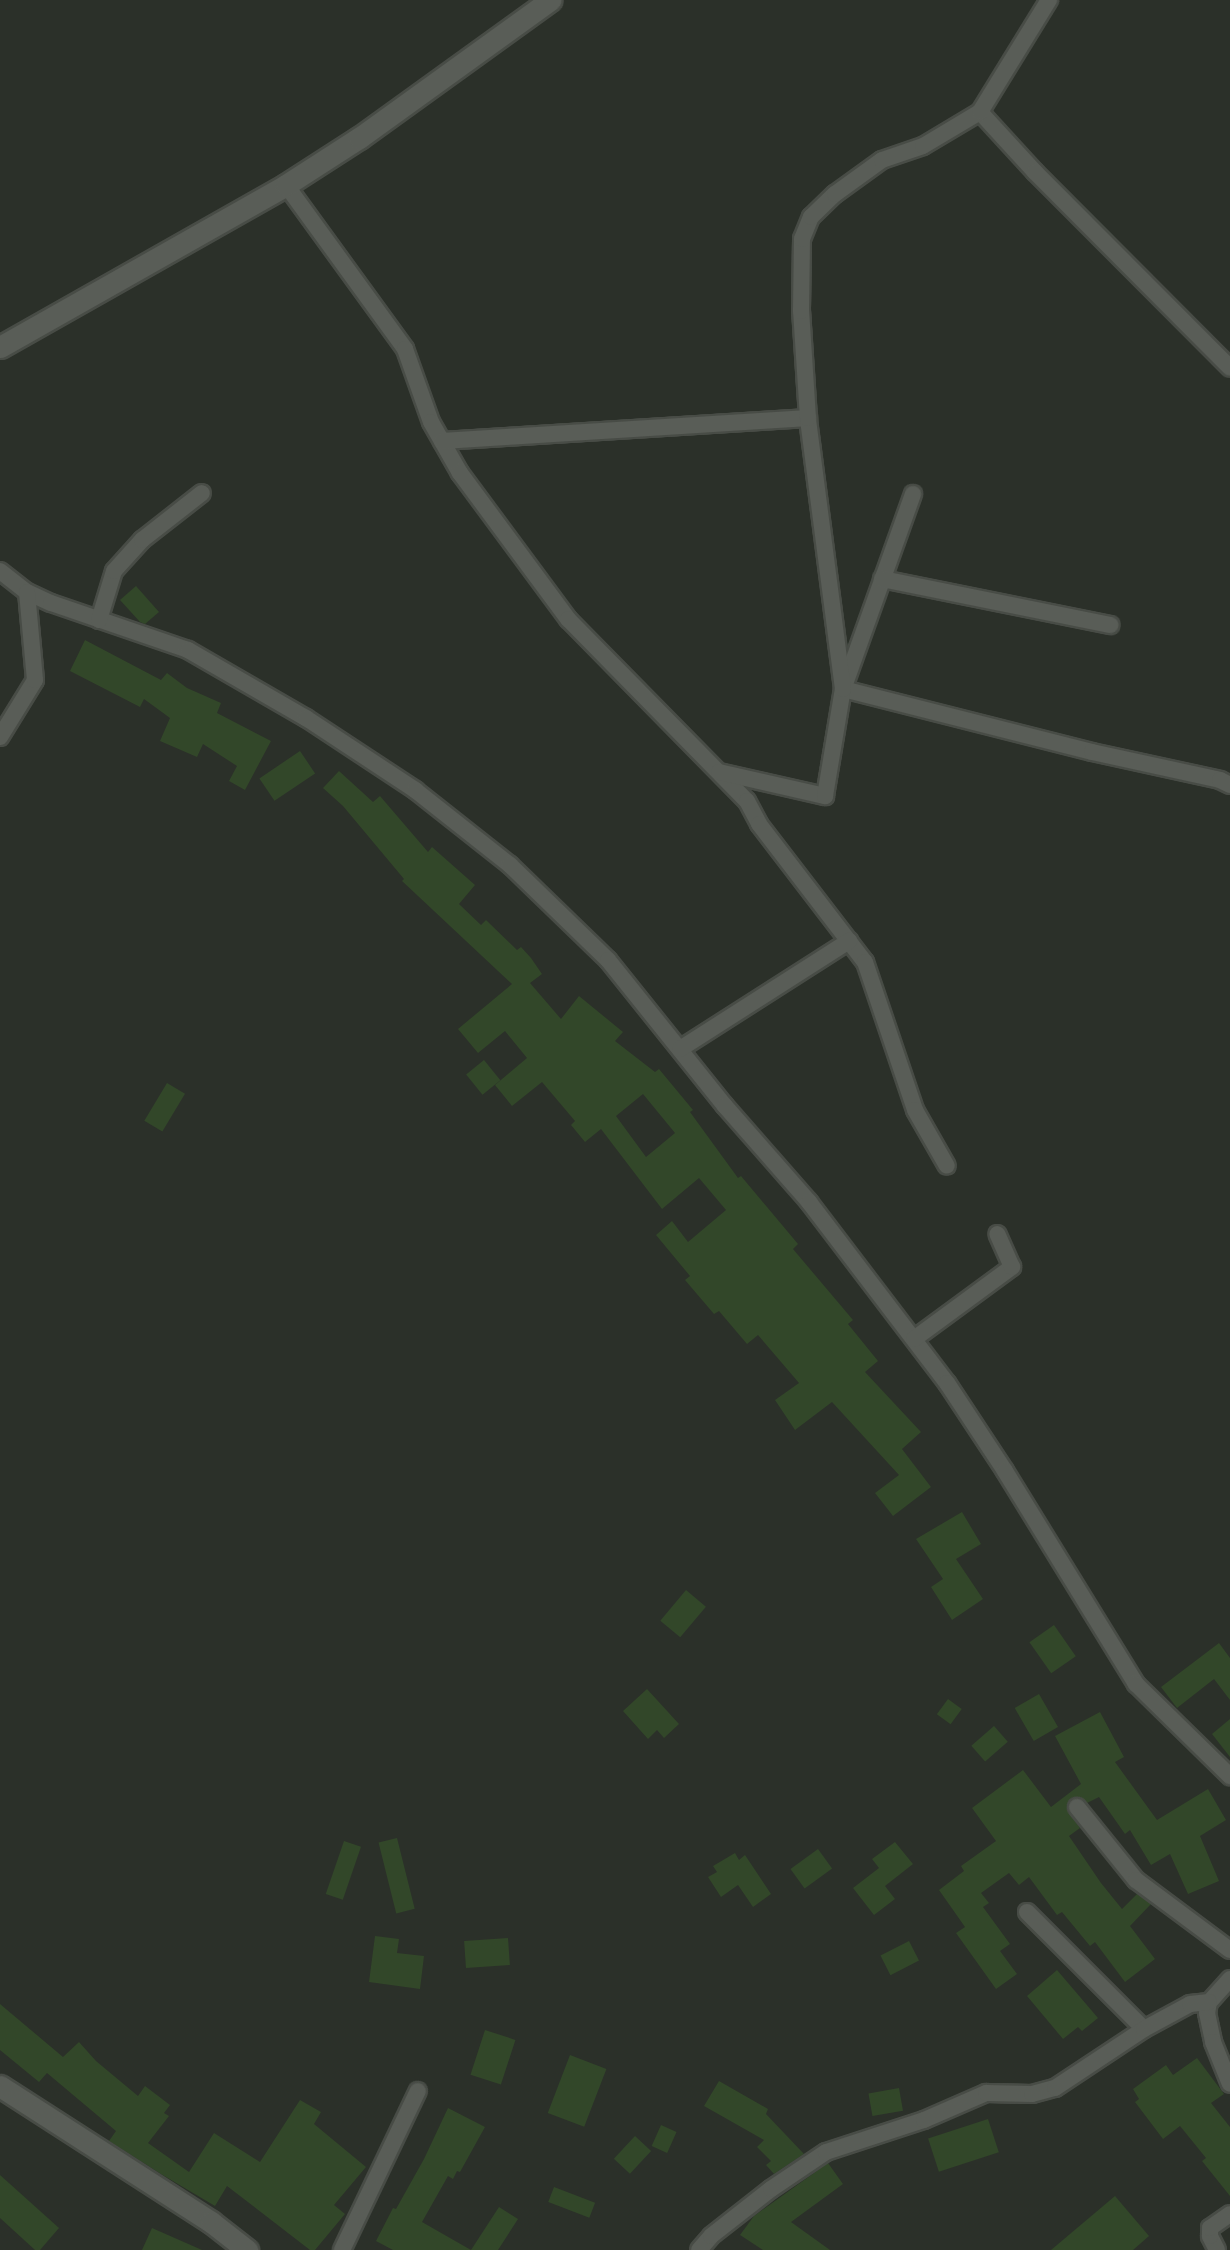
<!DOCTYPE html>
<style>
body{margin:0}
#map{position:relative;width:1230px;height:2250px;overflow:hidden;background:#2b3029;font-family:Ubuntu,sans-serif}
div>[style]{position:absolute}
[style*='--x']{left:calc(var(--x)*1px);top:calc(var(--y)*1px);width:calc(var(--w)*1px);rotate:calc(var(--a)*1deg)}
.building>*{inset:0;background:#324729;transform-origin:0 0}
.roads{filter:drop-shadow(2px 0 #484c46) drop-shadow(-2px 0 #484c46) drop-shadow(0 2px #484c46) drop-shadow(0 -2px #484c46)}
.street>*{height:16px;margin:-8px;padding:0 8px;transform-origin:8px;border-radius:8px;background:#595d57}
.secondary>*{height:21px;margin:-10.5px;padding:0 10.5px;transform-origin:10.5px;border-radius:10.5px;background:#595d57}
span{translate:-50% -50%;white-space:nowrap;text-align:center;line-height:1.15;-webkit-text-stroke:5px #2b3029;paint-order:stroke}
</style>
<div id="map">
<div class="building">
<div style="clip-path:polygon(136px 586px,159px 612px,145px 624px,140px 622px,120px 600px)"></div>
<div style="clip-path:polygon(85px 640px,161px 680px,167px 673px,187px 688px,221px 703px,217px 713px,271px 741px,245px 790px,229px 781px,237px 766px,203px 744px,197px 757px,160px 741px,170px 718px,144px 699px,140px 707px,70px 671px)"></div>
<div style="left:300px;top:751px;width:27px;height:49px;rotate:56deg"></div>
<div style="clip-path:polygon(evenodd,339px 771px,373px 802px,380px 796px,428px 852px,432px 847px,475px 885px,459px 904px,481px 925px,486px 920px,517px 950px,521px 947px,531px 958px,542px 974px,530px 983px,561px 1019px,579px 996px,623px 1032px,615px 1041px,655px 1072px,659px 1069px,693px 1110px,690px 1112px,738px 1178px,741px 1176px,798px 1244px,793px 1249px,853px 1320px,848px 1324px,878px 1361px,865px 1372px,921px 1432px,902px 1449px,931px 1487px,893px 1516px,875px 1493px,899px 1475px,832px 1402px,795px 1430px,775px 1400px,799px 1383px,758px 1335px,747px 1344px,719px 1311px,714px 1314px,685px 1280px,690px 1276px,656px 1235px,672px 1221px,688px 1242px,726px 1210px,699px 1178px,662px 1209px,601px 1129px,585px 1142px,571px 1125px,575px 1121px,542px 1082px,512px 1106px,495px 1085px,527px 1058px,505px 1031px,478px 1053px,458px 1029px,512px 984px,402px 881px,404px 879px,343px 806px,323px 788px,339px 771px,643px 1094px,675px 1133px,646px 1157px,616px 1116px,643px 1094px)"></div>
<div style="left:484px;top:1060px;width:26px;height:23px;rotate:51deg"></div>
<div style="left:167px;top:1083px;width:21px;height:44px;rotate:31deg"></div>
<div style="clip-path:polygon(962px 1512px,981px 1544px,956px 1559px,983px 1599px,952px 1620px,931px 1587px,943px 1579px,916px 1539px)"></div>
<div style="left:686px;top:1590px;width:26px;height:40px;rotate:40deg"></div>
<div style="left:1054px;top:1625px;width:38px;height:30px;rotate:55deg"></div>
<div style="clip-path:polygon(1219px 1643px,1230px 1658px,1230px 1700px,1214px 1679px,1177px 1708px,1161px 1687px)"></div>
<div style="clip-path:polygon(647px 1689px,679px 1724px,664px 1738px,657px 1730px,648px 1739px,623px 1711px)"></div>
<div style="left:1039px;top:1694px;width:38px;height:28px;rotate:60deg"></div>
<div style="left:948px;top:1699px;width:17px;height:19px;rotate:36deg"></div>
<div style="clip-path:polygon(1100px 1712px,1124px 1757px,1115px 1762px,1157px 1820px,1208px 1789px,1226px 1820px,1200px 1836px,1219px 1881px,1188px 1894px,1170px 1854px,1151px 1865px,1130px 1830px,1125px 1834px,1099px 1797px,1087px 1803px,1080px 1797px,1071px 1798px,1067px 1809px,1080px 1828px,1069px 1836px,1101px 1883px,1122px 1909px,1137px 1894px,1151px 1904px,1130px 1926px,1155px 1959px,1125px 1982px,1095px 1942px,1090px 1946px,1062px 1912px,1057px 1915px,1029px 1877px,1019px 1885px,1009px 1873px,981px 1893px,989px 1903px,983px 1907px,1010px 1944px,1000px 1951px,1017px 1974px,996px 1989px,956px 1933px,965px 1927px,939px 1890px,964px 1871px,961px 1866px,996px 1841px,972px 1808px,1023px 1770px,1051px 1807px,1081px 1784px,1055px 1736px)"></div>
<div style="clip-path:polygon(1230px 1719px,1230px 1757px,1212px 1734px)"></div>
<div style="left:994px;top:1726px;width:21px;height:30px;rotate:49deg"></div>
<div style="left:397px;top:1838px;width:73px;height:19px;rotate:76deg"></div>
<div style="left:344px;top:1841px;width:18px;height:56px;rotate:19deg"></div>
<div style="clip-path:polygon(895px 1842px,913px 1864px,885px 1886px,895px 1899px,874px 1915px,853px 1888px,879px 1868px,872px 1859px)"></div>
<div style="left:818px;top:1849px;width:24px;height:34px;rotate:54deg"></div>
<div style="clip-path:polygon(735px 1853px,739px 1860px,745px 1855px,771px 1894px,753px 1907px,738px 1885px,721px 1897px,708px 1877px,717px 1872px,713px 1866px)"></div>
<div style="clip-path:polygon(375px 1936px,399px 1939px,397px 1953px,424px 1956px,420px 1989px,369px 1982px)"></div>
<div style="left:508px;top:1938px;width:27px;height:44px;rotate:86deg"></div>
<div style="left:909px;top:1941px;width:22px;height:32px;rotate:63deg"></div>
<div style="clip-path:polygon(1057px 1970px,1098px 2018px,1082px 2031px,1078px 2027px,1063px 2039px,1027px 1996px)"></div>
<div style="clip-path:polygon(0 2004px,63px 2057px,79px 2042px,96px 2061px,138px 2096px,145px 2086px,170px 2105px,164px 2113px,169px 2116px,148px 2143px,189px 2172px,214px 2133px,260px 2162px,300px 2100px,321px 2112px,314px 2124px,366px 2167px,334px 2205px,345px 2214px,315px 2250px,310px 2250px,227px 2186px,215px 2206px,161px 2174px,109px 2141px,116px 2131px,47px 2073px,39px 2082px,0 2050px)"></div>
<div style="left:485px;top:2030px;width:32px;height:47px;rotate:18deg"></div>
<div style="left:570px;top:2055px;width:39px;height:62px;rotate:21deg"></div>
<div style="clip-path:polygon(1197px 2058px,1224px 2094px,1211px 2103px,1230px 2127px,1230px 2196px,1202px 2161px,1206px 2158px,1180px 2126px,1163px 2139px,1135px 2102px,1139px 2099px,1133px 2089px,1166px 2065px,1173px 2075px)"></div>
<div style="clip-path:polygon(719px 2081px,768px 2109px,766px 2114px,804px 2154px,774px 2174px,766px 2165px,771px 2161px,757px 2147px,764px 2140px,704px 2106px)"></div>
<div style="left:899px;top:2088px;width:23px;height:31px;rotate:80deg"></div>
<div style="clip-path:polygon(448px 2108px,485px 2127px,460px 2172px,457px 2171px,453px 2179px,448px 2176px,422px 2222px,471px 2250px,393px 2250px,376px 2241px,393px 2208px,396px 2209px,424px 2159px)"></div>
<div style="left:988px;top:2119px;width:35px;height:63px;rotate:72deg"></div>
<div style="left:661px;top:2125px;width:17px;height:23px;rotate:24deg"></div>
<div style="left:635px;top:2136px;width:22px;height:31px;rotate:43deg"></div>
<div style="clip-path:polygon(828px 2163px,843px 2184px,791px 2222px,830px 2250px,763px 2250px,740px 2235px,754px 2216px)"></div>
<div style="clip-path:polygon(0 2175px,59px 2228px,40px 2250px,35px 2250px,0 2218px)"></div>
<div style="left:554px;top:2187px;width:44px;height:16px;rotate:21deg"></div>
<div style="clip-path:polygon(1115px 2196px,1149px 2236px,1133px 2250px,1051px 2250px)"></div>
<div style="clip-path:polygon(499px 2207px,518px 2219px,498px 2250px,471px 2250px)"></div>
<div style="clip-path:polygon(152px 2228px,202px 2250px,142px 2250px)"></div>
</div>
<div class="roads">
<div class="street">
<div style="--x:980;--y:112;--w:81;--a:47.5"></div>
<div style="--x:1035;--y:172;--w:276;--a:45.1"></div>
<div style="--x:286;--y:185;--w:203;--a:54"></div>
<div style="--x:405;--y:349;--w:77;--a:70.4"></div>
<div style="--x:431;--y:422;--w:59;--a:60.4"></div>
<div style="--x:460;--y:473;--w:182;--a:53.5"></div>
<div style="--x:568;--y:619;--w:255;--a:45.5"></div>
<div style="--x:747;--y:801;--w:26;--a:62"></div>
<div style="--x:759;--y:824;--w:174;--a:52.5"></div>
<div style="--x:865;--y:962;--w:156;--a:71.3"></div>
<div style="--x:915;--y:1110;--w:64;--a:60.3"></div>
<div style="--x:442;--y:441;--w:367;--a:-3.6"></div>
<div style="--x:913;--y:494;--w:207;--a:109.7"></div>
<div style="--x:843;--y:689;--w:257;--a:14.2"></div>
<div style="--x:1092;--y:752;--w:131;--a:12.3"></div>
<div style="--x:1220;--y:780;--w:11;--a:27"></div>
<div style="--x:0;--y:571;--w:34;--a:38"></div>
<div style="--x:27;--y:592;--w:26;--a:25"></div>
<div style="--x:51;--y:603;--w:145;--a:18.9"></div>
<div style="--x:188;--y:650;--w:136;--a:30"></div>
<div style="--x:306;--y:718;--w:131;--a:33.4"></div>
<div style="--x:415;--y:790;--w:121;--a:38.3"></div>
<div style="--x:510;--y:865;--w:136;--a:44.1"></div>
<div style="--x:608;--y:960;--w:187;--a:51.3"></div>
<div style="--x:725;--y:1106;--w:128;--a:48.8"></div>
<div style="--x:809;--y:1202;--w:228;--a:52.7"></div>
<div style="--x:947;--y:1383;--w:105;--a:56.6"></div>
<div style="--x:1005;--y:1471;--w:250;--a:58.4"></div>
<div style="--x:1136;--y:1684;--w:132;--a:44.4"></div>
<div style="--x:882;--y:579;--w:233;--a:11.4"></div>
<div style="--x:99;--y:620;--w:51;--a:-73"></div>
<div style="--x:114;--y:571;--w:42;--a:-47.9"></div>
<div style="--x:142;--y:540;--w:76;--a:-38.1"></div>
<div style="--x:0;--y:737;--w:67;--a:-58.4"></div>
<div style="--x:35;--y:680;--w:88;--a:-95.2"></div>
<div style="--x:719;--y:772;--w:109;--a:12.8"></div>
<div style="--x:825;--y:796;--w:109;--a:-80.5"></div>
<div style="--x:843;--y:689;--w:273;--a:-97.4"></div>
<div style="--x:808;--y:418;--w:107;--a:-93.7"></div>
<div style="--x:801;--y:311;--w:72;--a:-89.2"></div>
<div style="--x:802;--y:239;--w:24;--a:-68"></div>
<div style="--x:811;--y:217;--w:33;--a:-44"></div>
<div style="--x:835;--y:194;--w:58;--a:-35.9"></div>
<div style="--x:882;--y:160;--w:43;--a:-18.9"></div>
<div style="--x:923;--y:146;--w:66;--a:-30.8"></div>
<div style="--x:980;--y:112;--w:132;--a:-58.4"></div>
<div style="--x:680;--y:1049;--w:201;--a:-32.6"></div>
<div style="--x:914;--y:1339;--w:122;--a:-36.3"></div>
<div style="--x:1012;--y:1267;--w:36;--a:-114"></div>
<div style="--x:1077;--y:1807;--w:94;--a:51.1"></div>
<div style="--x:1136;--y:1880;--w:117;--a:36.7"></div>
<div style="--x:1027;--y:1912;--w:165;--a:45"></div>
<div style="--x:1230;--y:1979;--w:31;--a:132"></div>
<div style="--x:1209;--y:2002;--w:11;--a:100"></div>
<div style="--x:1207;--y:2013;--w:30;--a:78"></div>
<div style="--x:1213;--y:2042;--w:45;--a:68"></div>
<div style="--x:342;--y:2250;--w:176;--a:-64.5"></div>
<div style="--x:699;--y:2250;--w:18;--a:-49"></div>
<div style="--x:711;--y:2236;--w:76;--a:-38.1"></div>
<div style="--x:771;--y:2189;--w:66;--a:-33.9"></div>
<div style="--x:826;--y:2152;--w:103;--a:-18.1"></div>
<div style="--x:924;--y:2120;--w:68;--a:-23.5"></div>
<div style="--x:986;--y:2093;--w:46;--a:1.2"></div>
<div style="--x:1032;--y:2094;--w:24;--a:-15"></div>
<div style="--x:1055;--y:2088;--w:107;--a:-33.5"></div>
<div style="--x:1144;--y:2029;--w:52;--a:-28.5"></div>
<div style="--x:1190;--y:2004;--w:19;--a:-6"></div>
<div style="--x:1217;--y:2250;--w:16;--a:-117"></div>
<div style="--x:1210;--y:2236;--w:8;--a:-90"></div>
<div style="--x:1210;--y:2228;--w:24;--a:-35"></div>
</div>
<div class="secondary">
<div style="--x:0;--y:347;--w:329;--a:-29.5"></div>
<div style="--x:286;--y:185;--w:87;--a:-32.8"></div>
<div style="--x:359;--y:138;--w:236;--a:-35.8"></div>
<div style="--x:0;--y:2086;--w:251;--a:32.8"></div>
<div style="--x:211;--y:2222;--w:46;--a:37.9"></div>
</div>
</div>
</div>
